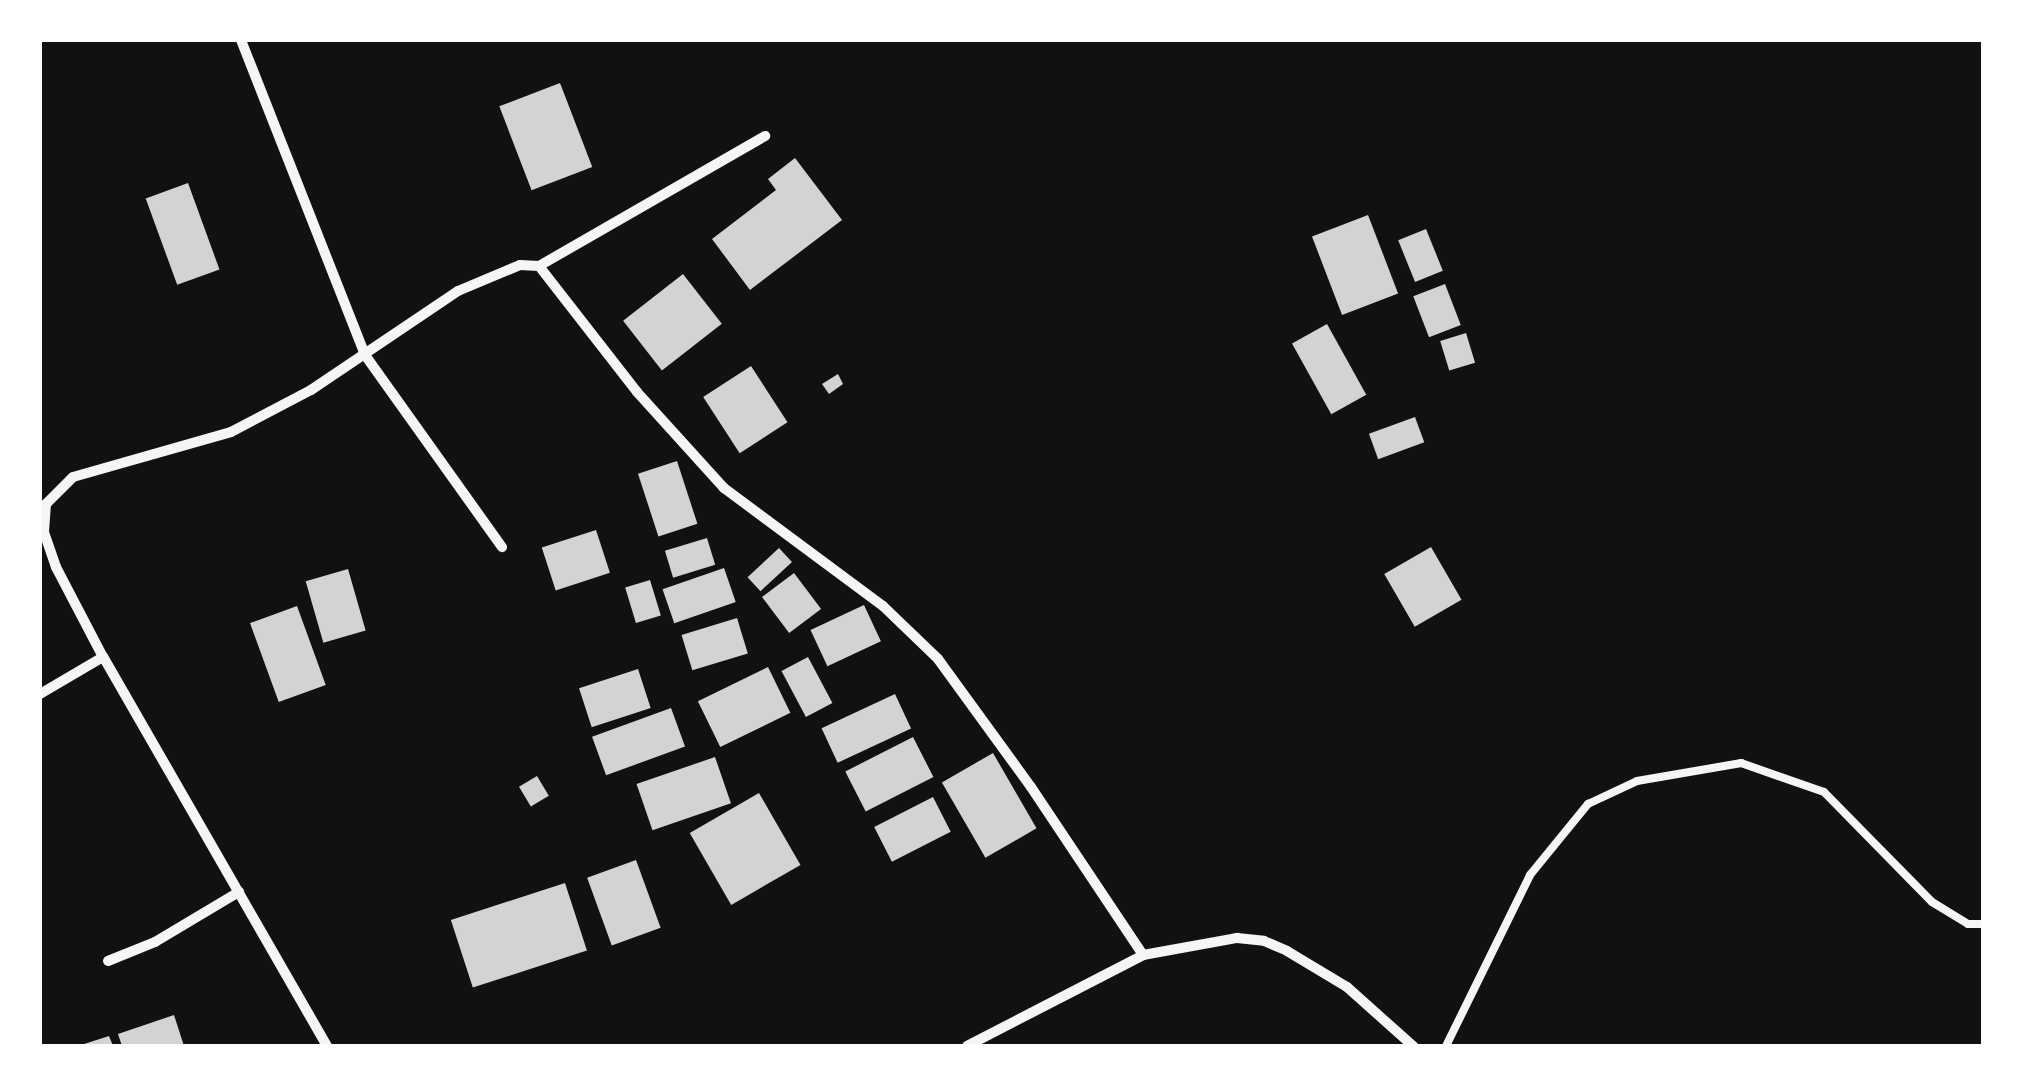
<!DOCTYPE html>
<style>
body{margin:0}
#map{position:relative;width:2023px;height:1086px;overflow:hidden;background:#111;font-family:"Work Sans",sans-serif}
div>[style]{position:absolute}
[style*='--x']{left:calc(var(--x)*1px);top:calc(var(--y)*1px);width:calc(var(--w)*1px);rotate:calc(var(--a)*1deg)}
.building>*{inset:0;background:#d3d3d3;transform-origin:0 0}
.service>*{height:8px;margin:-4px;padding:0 4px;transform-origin:4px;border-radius:4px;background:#f5f5f5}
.minor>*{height:10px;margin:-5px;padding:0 5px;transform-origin:5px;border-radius:5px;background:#f5f5f5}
span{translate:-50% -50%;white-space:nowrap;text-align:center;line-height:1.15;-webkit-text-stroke:10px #fff;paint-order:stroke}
.frame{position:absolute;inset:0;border:42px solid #fff;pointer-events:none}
</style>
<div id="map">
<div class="building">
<div style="left:560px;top:83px;width:90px;height:65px;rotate:69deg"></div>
<div style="clip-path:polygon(795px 158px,842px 220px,750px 290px,712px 239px,776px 190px,768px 179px)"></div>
<div style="left:188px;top:183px;width:92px;height:45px;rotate:70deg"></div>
<div style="left:1368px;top:215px;width:84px;height:60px;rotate:69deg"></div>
<div style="left:1426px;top:229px;width:45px;height:30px;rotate:68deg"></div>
<div style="left:683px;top:274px;width:63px;height:76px;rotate:52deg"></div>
<div style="left:1445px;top:284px;width:44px;height:34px;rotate:69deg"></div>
<div style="left:1327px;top:324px;width:81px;height:40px;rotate:61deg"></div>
<div style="left:1466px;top:333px;width:31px;height:27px;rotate:73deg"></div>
<div style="left:751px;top:366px;width:67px;height:57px;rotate:57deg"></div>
<div style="clip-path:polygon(838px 374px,843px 384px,829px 394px,822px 384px)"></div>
<div style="left:1415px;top:417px;width:27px;height:49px;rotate:70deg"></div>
<div style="left:677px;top:461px;width:66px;height:41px;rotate:72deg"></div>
<div style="left:596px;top:530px;width:45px;height:57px;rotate:72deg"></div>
<div style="left:707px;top:538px;width:28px;height:44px;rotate:73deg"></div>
<div style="left:1431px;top:547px;width:61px;height:54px;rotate:60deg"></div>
<div style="left:779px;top:548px;width:19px;height:43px;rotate:47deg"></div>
<div style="left:724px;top:568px;width:36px;height:65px;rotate:71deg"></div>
<div style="left:348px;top:569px;width:64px;height:44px;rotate:74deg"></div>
<div style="left:794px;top:573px;width:45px;height:40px;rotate:53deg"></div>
<div style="left:650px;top:580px;width:37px;height:26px;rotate:73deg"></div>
<div style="left:864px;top:605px;width:40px;height:59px;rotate:65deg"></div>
<div style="left:297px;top:606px;width:84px;height:50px;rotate:70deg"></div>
<div style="left:737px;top:618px;width:37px;height:58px;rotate:73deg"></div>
<div style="left:808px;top:657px;width:52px;height:30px;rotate:62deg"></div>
<div style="left:768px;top:667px;width:51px;height:78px;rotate:64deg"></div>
<div style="left:638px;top:669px;width:41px;height:62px;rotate:72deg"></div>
<div style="left:895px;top:694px;width:38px;height:81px;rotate:65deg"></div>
<div style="left:671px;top:708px;width:41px;height:84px;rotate:70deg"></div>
<div style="left:913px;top:737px;width:45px;height:76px;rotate:63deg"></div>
<div style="left:993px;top:753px;width:87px;height:59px;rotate:60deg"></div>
<div style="left:715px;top:757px;width:49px;height:83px;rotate:71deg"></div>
<div style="left:537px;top:776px;width:23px;height:21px;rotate:59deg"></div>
<div style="left:759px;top:793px;width:83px;height:80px;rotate:60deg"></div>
<div style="left:933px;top:797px;width:39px;height:66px;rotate:63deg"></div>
<div style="left:636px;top:860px;width:72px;height:52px;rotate:70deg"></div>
<div style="left:565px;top:883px;width:71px;height:120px;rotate:72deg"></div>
<div style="clip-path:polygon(174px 1015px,184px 1046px,122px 1046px,118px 1034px)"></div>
<div style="clip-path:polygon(109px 1036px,113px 1046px,81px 1046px,81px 1045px)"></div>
</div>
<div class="service">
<div style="--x:1446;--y:1046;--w:191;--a:-63.8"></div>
<div style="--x:1530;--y:875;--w:92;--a:-50.8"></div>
<div style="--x:1588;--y:804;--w:54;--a:-25.1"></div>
<div style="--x:1637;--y:781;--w:106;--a:-9.8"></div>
<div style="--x:1741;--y:763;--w:88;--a:19.3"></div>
<div style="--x:1824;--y:792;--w:154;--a:45.5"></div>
<div style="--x:1932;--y:902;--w:42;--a:31.4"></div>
<div style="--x:1968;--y:924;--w:15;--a:0"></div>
</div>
<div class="minor">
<div style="--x:241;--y:40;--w:339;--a:68.5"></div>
<div style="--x:365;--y:355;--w:236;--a:54.5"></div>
<div style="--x:539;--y:266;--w:261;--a:-29.9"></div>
<div style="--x:40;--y:694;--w:73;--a:-30.4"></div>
<div style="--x:108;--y:961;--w:51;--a:-22"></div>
<div style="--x:155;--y:942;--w:98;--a:-30.8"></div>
<div style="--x:327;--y:1046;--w:449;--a:-119.9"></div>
<div style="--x:103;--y:657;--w:102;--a:-117.6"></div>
<div style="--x:56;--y:567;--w:37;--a:-109"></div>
<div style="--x:44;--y:532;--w:28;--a:-86"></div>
<div style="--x:46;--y:504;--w:38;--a:-45"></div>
<div style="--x:73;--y:477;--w:164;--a:-15.9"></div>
<div style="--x:231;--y:432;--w:90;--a:-27.7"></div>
<div style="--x:311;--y:390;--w:177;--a:-34"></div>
<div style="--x:458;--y:291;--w:67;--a:-22.8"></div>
<div style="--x:520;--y:265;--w:19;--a:3"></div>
<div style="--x:539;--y:266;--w:160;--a:52.1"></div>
<div style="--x:637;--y:392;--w:130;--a:47.8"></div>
<div style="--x:724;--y:488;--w:198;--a:36.6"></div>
<div style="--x:883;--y:606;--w:76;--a:43.9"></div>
<div style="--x:938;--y:659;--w:158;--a:54"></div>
<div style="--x:1031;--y:787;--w:202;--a:56.3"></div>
<div style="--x:967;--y:1046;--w:198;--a:-27.3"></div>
<div style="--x:1143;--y:955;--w:96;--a:-10.3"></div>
<div style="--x:1237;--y:938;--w:27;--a:6"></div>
<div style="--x:1264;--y:941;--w:25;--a:23"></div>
<div style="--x:1287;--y:951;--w:70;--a:31"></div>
<div style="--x:1347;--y:987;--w:89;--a:41.8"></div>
</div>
<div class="frame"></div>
</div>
